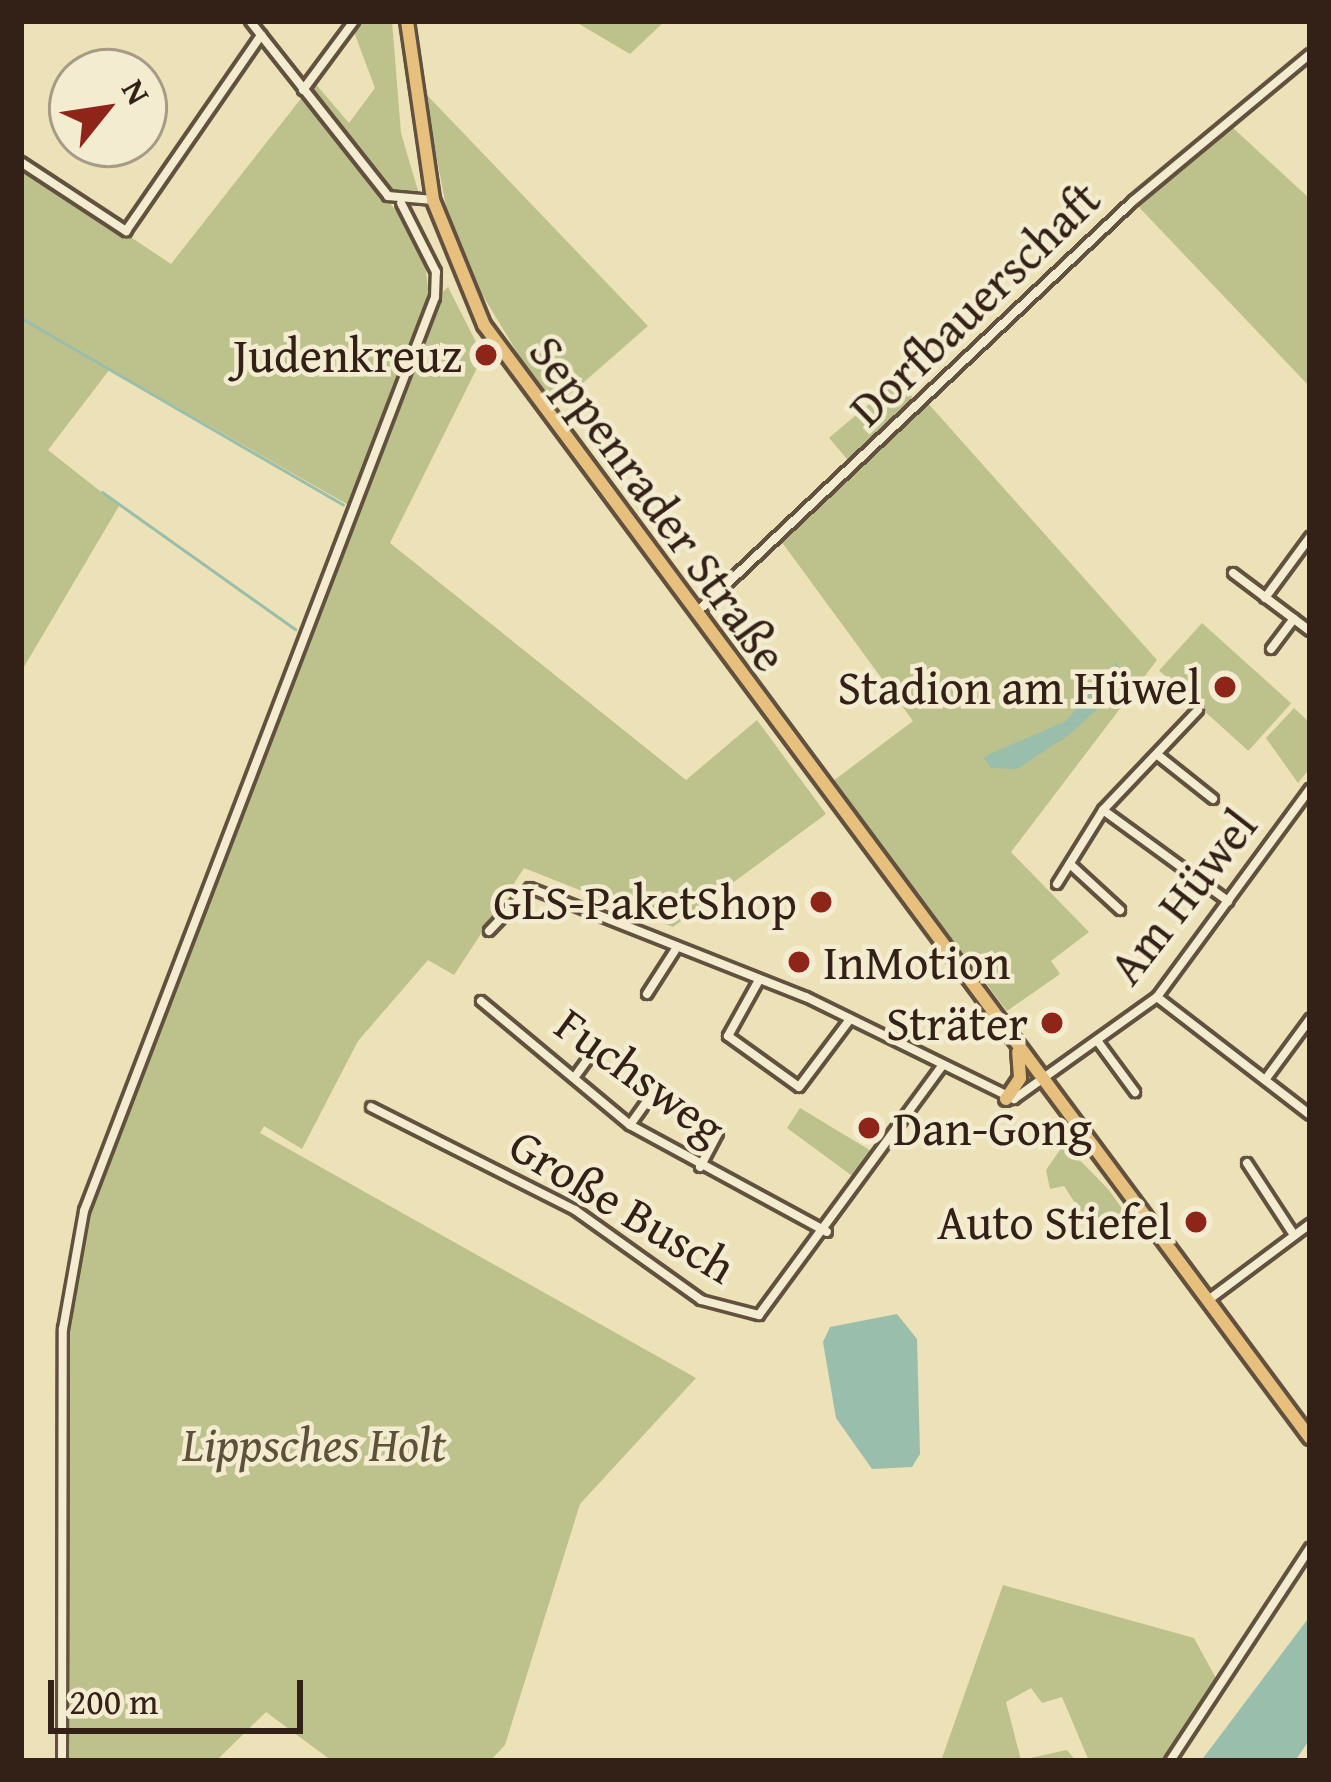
<!DOCTYPE html>
<meta charset="utf-8">
<style>
body{margin:0}
#map{position:relative;width:1331px;height:1782px;overflow:hidden;background:#ede1b7;font-family:"Gentium Book Plus",serif}
div>[style]{position:absolute}
[style*='--x']{left:calc(var(--x)*1px);top:calc(var(--y)*1px);width:calc(var(--w)*1px);rotate:calc(var(--a)*1deg)}
.green>*{inset:0;background:#bdc28c;transform-origin:0 0}
.water>*{inset:0;background:#99beac}
.stream>*{height:3px;margin:-1.5px;padding:0 1.5px;transform-origin:1.5px;border-radius:1.5px;background:#99beac}
.roads{filter:drop-shadow(3px 0 #62513f) drop-shadow(-3px 0 #62513f) drop-shadow(0 3px #62513f) drop-shadow(0 -3px #62513f)}
.street>*{height:8px;margin:-4px;padding:0 4px;transform-origin:4px;border-radius:4px;background:#f3ecd0}
.primary>*{height:12px;margin:-6px;padding:0 6px;transform-origin:6px;border-radius:6px;background:#e6c07c}
.dots>*{width:33px;height:33px;translate:-50% -50%;box-sizing:border-box;border:6px solid #f3ecd0;border-radius:50%}
span{translate:-50% -50%;white-space:nowrap;text-align:center;line-height:1.15;-webkit-text-stroke:9px #f3ecd0;paint-order:stroke}
.street-label{font-size:48px;color:#332117}
.poi-label{font-size:48px;color:#332117}
.right{translate:-100% -50%;text-align:right}
.left{translate:0 -50%;text-align:left}
.park-label{font-size:48px;color:#5c513a;font-style:italic}
.frame{position:absolute;inset:0;border:24px solid #332117;pointer-events:none}
.north{position:absolute;left:48px;top:48px;width:120px;height:120px;box-sizing:border-box;background:#f3ecd0;border:3px solid #a69b86;border-radius:50%;rotate:60deg;font-size:33px;font-weight:700;line-height:48px;text-align:center;color:#332117}
.north::after{content:'';display:block;margin:auto;width:42px;height:54px;background:#8f2418;clip-path:polygon(50% 0,100% 100%,50% 72%,0 100%)}
.scale{position:absolute;left:48px;top:1680px;width:255px;height:54px;box-sizing:border-box;border:6px solid #332117;border-top:0;padding-left:15px;font-size:36px;line-height:42px;white-space:nowrap;color:#332117;-webkit-text-stroke:9px #f3ecd0;paint-order:stroke}
</style>
<div id="map">
<div class="green">
<div style="clip-path:polygon(361px 21px,392px 21px,401px 133px,419px 194px,401px 198px,379px 183px,308px 90px,314px 82px,349px 123px,375px 88px,354px 32px)"></div>
<div style="clip-path:polygon(574px 21px,665px 21px,630px 54px)"></div>
<div style="clip-path:polygon(424px 92px,648px 326px,552px 410px,454px 248px)"></div>
<div style="clip-path:polygon(303px 96px,397px 212px,425px 263px,430px 305px,448px 287px,483px 356px,390px 543px,686px 780px,757px 720px,826px 814px,673px 927px,524px 868px,454px 975px,428px 960px,358px 1041px,302px 1149px,264px 1126px,260px 1133px,696px 1378px,580px 1504px,505px 1745px,490px 1761px,332px 1761px,266px 1712px,216px 1761px,66px 1761px,66px 1331px,87px 1213px,350px 506px,110px 369px,48px 450px,119px 506px,21px 672px,21px 164px,171px 264px)"></div>
<div style="clip-path:polygon(1231px 126px,1310px 199px,1310px 387px,1136px 204px)"></div>
<div style="left:898px;top:380px;width:31px;height:90px;rotate:50deg"></div>
<div style="clip-path:polygon(926px 401px,1157px 660px,1011px 852px,1089px 932px,1051px 961px,1060px 974px,1007px 1011px,833px 781px,913px 721px,781px 541px)"></div>
<div style="left:1202px;top:623px;width:120px;height:64px;rotate:42deg"></div>
<div style="clip-path:polygon(1294px 708px,1310px 723px,1310px 768px,1298px 783px,1266px 738px)"></div>
<div style="clip-path:polygon(800px 1108px,873px 1152px,855px 1178px,787px 1128px)"></div>
<div style="clip-path:polygon(1064px 1144px,1108px 1189px,1134px 1225px,1113px 1212px,1090px 1226px,1064px 1186px,1050px 1189px,1046px 1170px)"></div>
<div style="clip-path:polygon(1003px 1585px,1194px 1638px,1218px 1682px,1166px 1761px,1089px 1761px,1062px 1697px,1042px 1703px,1031px 1688px,1006px 1702px,1021px 1760px,1067px 1750px,1076px 1761px,941px 1761px)"></div>
</div>
<div class="water">
<div style="clip-path:polygon(1117px 662px,1121px 687px,1069px 735px,1017px 769px,991px 768px,983px 757px,1066px 721px)"></div>
<div style="clip-path:polygon(897px 1314px,917px 1339px,920px 1454px,912px 1467px,872px 1469px,836px 1418px,823px 1342px,830px 1327px)"></div>
<div style="clip-path:polygon(1310px 1616px,1310px 1739px,1295px 1761px,1201px 1761px)"></div>
</div>
<div class="stream">
<div style="--x:21;--y:318;--w:372;--a:30.1"></div>
<div style="--x:102;--y:492;--w:237;--a:35.4"></div>
</div>
<div class="roads">
<div class="street">
<div style="--x:250;--y:21;--w:223;--a:51.7"></div>
<div style="--x:388;--y:196;--w:45;--a:5.1"></div>
<div style="--x:303;--y:90;--w:86;--a:-53.5"></div>
<div style="--x:21;--y:162;--w:126;--a:33.3"></div>
<div style="--x:126;--y:231;--w:238;--a:-55.4"></div>
<div style="--x:1233;--y:573;--w:96;--a:37"></div>
<div style="--x:1265;--y:598;--w:76;--a:-53.6"></div>
<div style="--x:696;--y:613;--w:601;--a:-43.31"></div>
<div style="--x:1133;--y:201;--w:230;--a:-39.7"></div>
<div style="--x:1271;--y:649;--w:38;--a:-53"></div>
<div style="--x:1159;--y:756;--w:69;--a:38.5"></div>
<div style="--x:1103;--y:810;--w:155;--a:36.1"></div>
<div style="--x:1070;--y:864;--w:68;--a:42.6"></div>
<div style="--x:1057;--y:884;--w:87;--a:-58.1"></div>
<div style="--x:1103;--y:810;--w:138;--a:-46.5"></div>
<div style="--x:489;--y:931;--w:59;--a:-46.4"></div>
<div style="--x:530;--y:888;--w:297;--a:21.6"></div>
<div style="--x:806;--y:997;--w:232;--a:26.1"></div>
<div style="--x:1014;--y:1099;--w:176;--a:-35.5"></div>
<div style="--x:1157;--y:997;--w:258;--a:-53.7"></div>
<div style="--x:759;--y:980;--w:64;--a:119"></div>
<div style="--x:728;--y:1036;--w:87;--a:35.7"></div>
<div style="--x:799;--y:1087;--w:85;--a:-53.1"></div>
<div style="--x:647;--y:994;--w:56;--a:-57.4"></div>
<div style="--x:1157;--y:997;--w:193;--a:37.6"></div>
<div style="--x:481;--y:1001;--w:194;--a:39.8"></div>
<div style="--x:630;--y:1125;--w:224;--a:28.5"></div>
<div style="--x:1099;--y:1043;--w:61;--a:53.7"></div>
<div style="--x:574;--y:1078;--w:36;--a:-54"></div>
<div style="--x:1265;--y:1080;--w:76;--a:-53.6"></div>
<div style="--x:371;--y:1107;--w:229;--a:26.8"></div>
<div style="--x:575;--y:1210;--w:155;--a:35.5"></div>
<div style="--x:701;--y:1300;--w:60;--a:14.5"></div>
<div style="--x:759;--y:1315;--w:308;--a:-53.7"></div>
<div style="--x:630;--y:1125;--w:43;--a:-54.5"></div>
<div style="--x:1247;--y:1163;--w:86;--a:56.9"></div>
<div style="--x:700;--y:1167;--w:38;--a:-62"></div>
<div style="--x:718;--y:1133;--w:13;--a:-151"></div>
<div style="--x:1207;--y:1301;--w:129;--a:-36.8"></div>
<div style="--x:62;--y:1761;--w:432;--a:-89.9"></div>
<div style="--x:63;--y:1329;--w:120;--a:-79.9"></div>
<div style="--x:84;--y:1211;--w:979;--a:-68.99"></div>
<div style="--x:435;--y:297;--w:25;--a:-88"></div>
<div style="--x:436;--y:272;--w:77;--a:-116.9"></div>
<div style="--x:1170;--y:1761;--w:255;--a:-56.7"></div>
</div>
<div class="primary">
<div style="--x:407;--y:21;--w:181;--a:81.7"></div>
<div style="--x:433;--y:200;--w:135;--a:67.8"></div>
<div style="--x:484;--y:325;--w:1386;--a:53.42"></div>
<div style="--x:1006;--y:1099;--w:25;--a:-56"></div>
<div style="--x:1020;--y:1078;--w:26;--a:-94"></div>
</div>
</div>
<div class="dots">
<div style="left:486px;top:355px;background:#8f2418"></div>
<div style="left:1225px;top:687px;background:#8f2418"></div>
<div style="left:821px;top:902px;background:#8f2418"></div>
<div style="left:799px;top:962px;background:#8f2418"></div>
<div style="left:1052px;top:1023px;background:#8f2418"></div>
<div style="left:869px;top:1128px;background:#8f2418"></div>
<div style="left:1196px;top:1222px;background:#8f2418"></div>
</div>
<div class="street-label">
<span style="left:974px;top:303px;rotate:-44deg">Dorfbauerschaft</span>
<span style="left:659px;top:503px;rotate:54deg">Seppenrader Straße</span>
<span style="left:1182px;top:896px;rotate:-52deg">Am Hüwel</span>
<span style="left:641px;top:1075px;rotate:36deg">Fuchsweg</span>
<span style="left:623px;top:1205px;rotate:31deg">Große Busch</span>
</div>
<div class="poi-label">
<span class="right" style="left:462px;top:355px">Judenkreuz</span>
<span class="right" style="left:1201px;top:687px">Stadion am Hüwel</span>
<span class="right" style="left:797px;top:902px">GLS-PaketShop</span>
<span class="left" style="left:823px;top:962px">InMotion</span>
<span class="right" style="left:1028px;top:1023px">Sträter</span>
<span class="left" style="left:893px;top:1128px">Dan-Gong</span>
<span class="right" style="left:1172px;top:1222px">Auto Stiefel</span>
</div>
<div class="park-label">
<span style="left:314px;top:1444px">Lippsches Holt</span>
</div>
<div class="frame"></div>
<div class="north">N</div>
<div class="scale">200 m</div>
</div>
